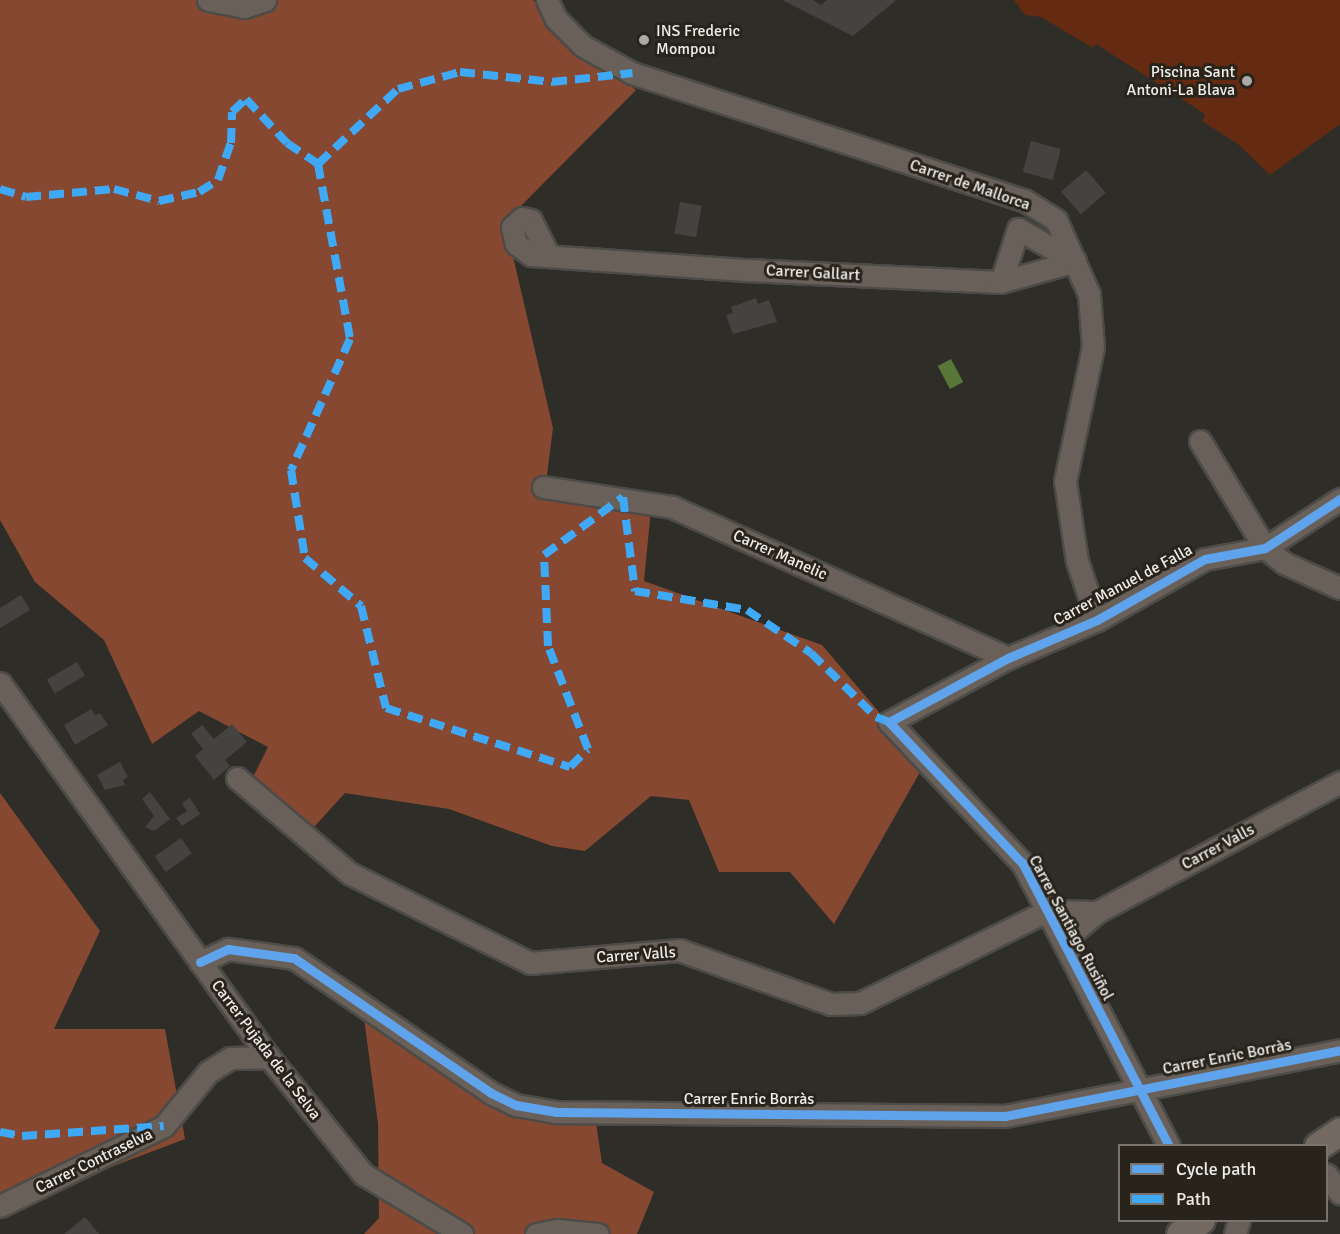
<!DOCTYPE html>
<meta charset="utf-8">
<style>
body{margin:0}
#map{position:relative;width:1340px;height:1234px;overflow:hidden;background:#2f2d28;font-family:Signika,sans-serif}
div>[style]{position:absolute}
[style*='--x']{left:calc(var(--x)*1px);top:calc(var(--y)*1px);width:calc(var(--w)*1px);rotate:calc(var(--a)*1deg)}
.green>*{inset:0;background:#652b12}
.forest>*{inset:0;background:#864830}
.water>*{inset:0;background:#587637;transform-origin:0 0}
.building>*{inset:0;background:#44433f;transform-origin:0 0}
.roads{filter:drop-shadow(2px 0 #4d4b47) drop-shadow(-2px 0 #4d4b47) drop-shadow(0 2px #4d4b47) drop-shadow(0 -2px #4d4b47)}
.minor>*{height:21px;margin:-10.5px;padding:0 10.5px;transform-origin:10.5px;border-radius:10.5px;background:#696159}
.major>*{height:27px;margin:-13.5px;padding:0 13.5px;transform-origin:13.5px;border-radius:13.5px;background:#746960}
.quiet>*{height:8px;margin-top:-4px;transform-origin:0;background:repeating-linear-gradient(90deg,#3fa9f5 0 15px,transparent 0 23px)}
.cycleway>*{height:9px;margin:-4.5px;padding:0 4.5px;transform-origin:4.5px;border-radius:4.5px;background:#60a3ed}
.dots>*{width:16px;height:16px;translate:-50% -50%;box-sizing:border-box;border:3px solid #28241c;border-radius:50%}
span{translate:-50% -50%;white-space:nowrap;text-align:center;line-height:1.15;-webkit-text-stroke:6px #28241c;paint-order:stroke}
.poi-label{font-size:16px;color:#efece7}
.left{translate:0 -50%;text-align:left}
.right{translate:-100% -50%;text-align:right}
.street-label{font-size:16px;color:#efece7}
.legend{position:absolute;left:1118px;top:1144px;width:210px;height:78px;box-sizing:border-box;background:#28241c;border:2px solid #78746d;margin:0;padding:8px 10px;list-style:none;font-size:18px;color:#efece7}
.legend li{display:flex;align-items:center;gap:12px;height:30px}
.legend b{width:30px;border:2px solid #78746d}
</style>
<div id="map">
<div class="green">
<div style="clip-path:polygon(1014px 0,1340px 0,1340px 124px,1270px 175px,1239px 145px,1202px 121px,1205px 114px,1096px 44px,1093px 48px,1041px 17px,1025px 15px)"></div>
</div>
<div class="forest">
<div style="clip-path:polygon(0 0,533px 0,636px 90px,505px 222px,553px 428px,545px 491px,651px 509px,644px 581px,822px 645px,924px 765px,834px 924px,790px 872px,719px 872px,689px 800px,651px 796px,585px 851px,552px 846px,449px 809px,345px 793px,314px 827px,253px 777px,268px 747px,199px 711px,152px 744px,104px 640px,35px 582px,0 520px)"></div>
<div style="clip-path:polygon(0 793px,100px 931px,54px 1029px,165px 1029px,185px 1139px,0 1209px)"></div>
<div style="clip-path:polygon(364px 1018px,512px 1118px,596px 1123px,602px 1163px,654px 1192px,637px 1234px,364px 1234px,379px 1218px,378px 1124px)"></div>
</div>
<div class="water">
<div style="left:951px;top:359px;width:26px;height:15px;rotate:62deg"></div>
</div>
<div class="building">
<div style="clip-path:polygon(782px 0,813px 0,821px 5px,827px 0,896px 0,853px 36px)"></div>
<div style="left:1031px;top:141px;width:31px;height:32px;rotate:15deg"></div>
<div style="left:1086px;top:170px;width:30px;height:33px;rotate:49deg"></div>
<div style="left:680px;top:202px;width:22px;height:32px;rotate:10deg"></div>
<div style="clip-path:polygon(756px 298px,758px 304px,769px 300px,777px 322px,733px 334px,726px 315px,733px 313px,731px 307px)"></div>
<div style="clip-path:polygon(21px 595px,30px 610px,0 628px,0 608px)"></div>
<div style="left:77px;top:662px;width:16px;height:35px;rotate:60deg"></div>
<div style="clip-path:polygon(91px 709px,95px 715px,100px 713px,108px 725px,75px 745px,64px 725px)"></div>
<div style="clip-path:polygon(232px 724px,247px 742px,225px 760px,230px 766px,214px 780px,195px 756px,203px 749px,191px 734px,202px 725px,214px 739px)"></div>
<div style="clip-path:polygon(120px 762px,128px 777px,123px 780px,125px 785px,105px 790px,97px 775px)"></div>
<div style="clip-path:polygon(150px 792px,170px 819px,154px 831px,145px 827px,154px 816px,142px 799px)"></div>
<div style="clip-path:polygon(190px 798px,200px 814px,182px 826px,176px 818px,187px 811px,182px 803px)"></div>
<div style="left:181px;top:838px;width:19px;height:32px;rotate:55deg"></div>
<div style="clip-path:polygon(85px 1217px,99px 1234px,64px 1234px)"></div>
</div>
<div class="roads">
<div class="minor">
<div style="--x:208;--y:0;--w:37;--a:11"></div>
<div style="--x:244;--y:7;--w:22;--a:-18"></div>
<div style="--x:547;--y:0;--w:21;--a:65"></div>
<div style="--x:556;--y:19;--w:38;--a:45"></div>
<div style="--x:583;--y:46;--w:56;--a:28.9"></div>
<div style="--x:632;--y:73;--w:412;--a:18"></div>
<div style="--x:1024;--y:200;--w:38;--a:32"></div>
<div style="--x:1056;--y:220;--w:81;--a:66"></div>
<div style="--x:1089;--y:294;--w:53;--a:85.7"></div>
<div style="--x:1093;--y:347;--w:137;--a:101.8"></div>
<div style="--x:1065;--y:481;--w:81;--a:81.5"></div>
<div style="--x:1077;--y:561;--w:62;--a:71.3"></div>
<div style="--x:548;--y:254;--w:38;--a:-117"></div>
<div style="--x:531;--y:220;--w:9;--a:-167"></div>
<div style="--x:522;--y:218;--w:13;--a:138"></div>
<div style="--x:512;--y:227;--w:17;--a:77"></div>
<div style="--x:516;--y:244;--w:19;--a:36"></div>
<div style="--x:531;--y:255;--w:218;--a:4"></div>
<div style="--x:748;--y:270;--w:253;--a:2.7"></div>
<div style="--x:1001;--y:282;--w:77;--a:-15.8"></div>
<div style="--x:1001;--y:282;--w:56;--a:-72.2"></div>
<div style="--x:1018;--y:229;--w:65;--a:29.3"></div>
<div style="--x:1200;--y:441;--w:125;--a:58.7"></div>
<div style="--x:1265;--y:548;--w:24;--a:38"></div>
<div style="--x:1284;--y:563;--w:61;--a:24.1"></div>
<div style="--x:543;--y:487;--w:131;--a:8.8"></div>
<div style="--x:672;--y:507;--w:368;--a:24.2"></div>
<div style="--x:0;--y:683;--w:461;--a:54.3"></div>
<div style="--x:269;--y:1057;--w:150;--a:51.2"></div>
<div style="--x:363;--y:1174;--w:116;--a:31.2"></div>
<div style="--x:237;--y:778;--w:147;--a:40.3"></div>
<div style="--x:349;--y:873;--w:202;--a:26.4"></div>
<div style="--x:530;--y:963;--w:150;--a:-5"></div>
<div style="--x:679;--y:950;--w:161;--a:19.6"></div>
<div style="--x:831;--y:1004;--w:29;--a:-2"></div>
<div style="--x:860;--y:1003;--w:208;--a:-26.2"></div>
<div style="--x:1047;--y:911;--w:50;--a:1.1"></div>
<div style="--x:1063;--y:941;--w:45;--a:-40.5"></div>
<div style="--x:1097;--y:912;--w:276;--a:-28.1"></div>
<div style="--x:200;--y:962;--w:31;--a:-25"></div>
<div style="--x:228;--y:949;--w:67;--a:7.8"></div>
<div style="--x:294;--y:958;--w:239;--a:34.4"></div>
<div style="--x:491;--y:1093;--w:28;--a:26"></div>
<div style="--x:516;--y:1105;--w:41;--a:9.9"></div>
<div style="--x:556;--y:1112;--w:449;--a:0.5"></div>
<div style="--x:1005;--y:1116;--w:341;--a:-11.1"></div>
<div style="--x:1169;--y:1146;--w:319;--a:-117.4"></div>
<div style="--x:1022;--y:863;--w:194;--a:-133.3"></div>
<div style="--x:889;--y:722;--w:135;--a:-28.3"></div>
<div style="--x:1008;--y:658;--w:97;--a:-23.1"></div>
<div style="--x:1097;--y:620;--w:124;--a:-29.5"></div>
<div style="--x:1205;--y:559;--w:61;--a:-10.4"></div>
<div style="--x:1265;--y:548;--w:90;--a:-33.2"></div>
<div style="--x:1326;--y:1174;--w:24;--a:54"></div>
<div style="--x:0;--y:1206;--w:182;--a:-26"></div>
<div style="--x:164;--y:1126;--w:70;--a:-50.8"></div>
<div style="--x:208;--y:1072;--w:26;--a:-32"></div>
<div style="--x:230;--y:1058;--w:39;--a:-1"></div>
<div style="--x:536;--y:1234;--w:21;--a:-11"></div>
<div style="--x:557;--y:1230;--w:41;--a:5.6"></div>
<div style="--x:1235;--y:1234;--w:15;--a:-74"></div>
</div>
<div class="major">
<div style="--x:1318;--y:1146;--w:27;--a:-34"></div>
<div style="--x:1180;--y:1234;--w:25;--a:-34"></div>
</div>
</div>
<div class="quiet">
<div style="--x:318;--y:164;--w:178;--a:79.6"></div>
<div style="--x:350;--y:339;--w:144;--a:114.2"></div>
<div style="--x:291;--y:470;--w:89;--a:81"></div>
<div style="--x:305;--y:558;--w:74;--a:40.6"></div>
<div style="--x:361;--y:606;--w:105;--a:76.2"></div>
<div style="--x:386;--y:708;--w:193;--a:17.8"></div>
<div style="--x:570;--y:767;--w:25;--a:-45"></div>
<div style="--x:588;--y:749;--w:110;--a:-111.2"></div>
<div style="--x:548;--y:646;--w:91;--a:-92.5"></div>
<div style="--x:544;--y:555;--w:98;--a:-36.3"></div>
<div style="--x:623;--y:497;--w:95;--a:82.7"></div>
<div style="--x:635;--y:591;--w:114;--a:9.6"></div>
<div style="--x:747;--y:610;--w:77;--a:33.9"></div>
<div style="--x:811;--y:653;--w:91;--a:44.6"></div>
<div style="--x:876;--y:717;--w:14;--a:21"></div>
<div style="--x:0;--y:189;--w:27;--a:17"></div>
<div style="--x:26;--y:197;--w:88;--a:-5.2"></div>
<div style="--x:114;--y:189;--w:47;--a:14.9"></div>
<div style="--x:159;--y:201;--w:41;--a:-12.7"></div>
<div style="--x:199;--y:192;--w:22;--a:-32"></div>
<div style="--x:218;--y:180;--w:39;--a:-71"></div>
<div style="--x:231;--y:143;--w:31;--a:-88"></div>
<div style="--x:232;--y:112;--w:19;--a:-43"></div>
<div style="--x:246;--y:99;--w:60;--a:47"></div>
<div style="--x:287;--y:143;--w:37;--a:34"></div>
<div style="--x:318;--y:164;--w:110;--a:-43.2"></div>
<div style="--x:398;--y:89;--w:64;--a:-15.3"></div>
<div style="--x:460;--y:72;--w:93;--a:6.2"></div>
<div style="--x:552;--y:82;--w:81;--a:-6.4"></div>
<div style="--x:0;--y:1132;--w:22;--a:10"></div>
<div style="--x:22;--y:1136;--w:142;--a:-4"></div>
</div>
<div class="cycleway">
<div style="--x:200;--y:962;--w:31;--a:-25"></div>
<div style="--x:228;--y:949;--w:67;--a:7.8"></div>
<div style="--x:294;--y:958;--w:239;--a:34.4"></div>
<div style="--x:491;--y:1093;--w:28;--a:26"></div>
<div style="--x:516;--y:1105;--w:41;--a:9.9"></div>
<div style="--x:556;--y:1112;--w:449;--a:0.5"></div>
<div style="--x:1005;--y:1116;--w:341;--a:-11.1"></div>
<div style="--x:1169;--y:1146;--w:319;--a:-117.4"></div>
<div style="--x:1022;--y:863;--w:194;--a:-133.3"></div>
<div style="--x:889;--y:722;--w:135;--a:-28.3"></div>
<div style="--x:1008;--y:658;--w:97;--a:-23.1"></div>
<div style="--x:1097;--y:620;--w:124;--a:-29.5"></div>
<div style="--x:1205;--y:559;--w:61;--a:-10.4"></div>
<div style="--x:1265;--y:548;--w:90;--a:-33.2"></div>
</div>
<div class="dots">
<div style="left:644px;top:40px;background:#aca9a4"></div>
<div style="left:1247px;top:81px;background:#aca9a4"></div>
</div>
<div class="poi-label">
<span class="left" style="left:656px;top:40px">INS Frederic<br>Mompou</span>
<span class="right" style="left:1235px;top:81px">Piscina Sant<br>Antoni-La Blava</span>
</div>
<div class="street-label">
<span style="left:970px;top:185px;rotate:19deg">Carrer de Mallorca</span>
<span style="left:813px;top:273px;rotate:3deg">Carrer Gallart</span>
<span style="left:780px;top:555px;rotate:24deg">Carrer Manelic</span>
<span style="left:1123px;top:585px;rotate:-28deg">Carrer Manuel de Falla</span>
<span style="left:1218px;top:847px;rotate:-28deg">Carrer Valls</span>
<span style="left:1071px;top:928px;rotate:62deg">Carrer Santiago Rusiñol</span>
<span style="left:636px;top:955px;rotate:-4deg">Carrer Valls</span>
<span style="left:266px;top:1050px;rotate:53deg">Carrer Pujada de la Selva</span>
<span style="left:1227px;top:1057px;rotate:-11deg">Carrer Enric Borràs</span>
<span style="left:749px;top:1099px">Carrer Enric Borràs</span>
<span style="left:94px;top:1161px;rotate:-26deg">Carrer Contraselva</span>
</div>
<ul class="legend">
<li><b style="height:8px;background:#60a3ed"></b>Cycle path</li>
<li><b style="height:8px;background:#3fa9f5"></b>Path</li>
</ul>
</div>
